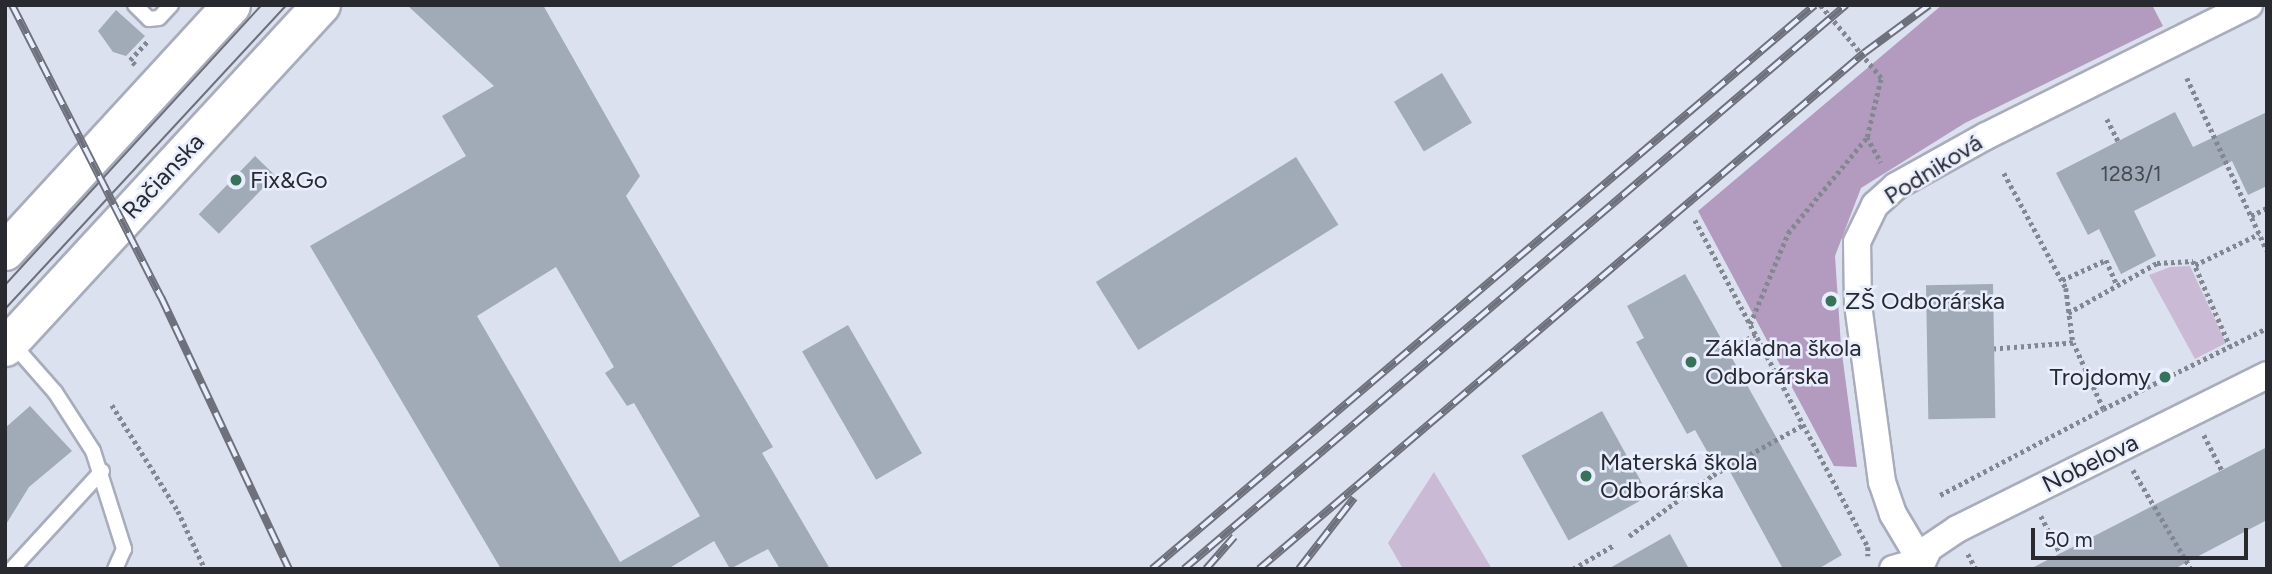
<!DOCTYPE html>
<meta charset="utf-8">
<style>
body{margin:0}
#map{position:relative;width:2272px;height:574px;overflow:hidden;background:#dce1f0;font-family:Figtree,sans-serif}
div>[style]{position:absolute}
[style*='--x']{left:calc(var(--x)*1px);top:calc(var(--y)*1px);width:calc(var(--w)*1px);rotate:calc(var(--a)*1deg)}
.green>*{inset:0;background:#cbbad5}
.forest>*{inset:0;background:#b29bbf}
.building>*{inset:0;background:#a0abb7;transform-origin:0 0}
.path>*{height:4.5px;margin-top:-2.25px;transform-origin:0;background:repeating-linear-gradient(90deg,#838791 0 3.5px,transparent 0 7px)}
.roads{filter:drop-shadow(2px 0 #a8acbb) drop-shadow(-2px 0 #a8acbb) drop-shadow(0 2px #a8acbb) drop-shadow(0 -2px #a8acbb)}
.service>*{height:14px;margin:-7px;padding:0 7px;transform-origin:7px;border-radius:7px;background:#fff}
.minor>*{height:26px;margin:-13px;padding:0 13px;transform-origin:13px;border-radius:13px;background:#fff}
.secondary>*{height:37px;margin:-18.5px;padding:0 18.5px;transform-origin:18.5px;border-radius:18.5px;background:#fff}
.tram>*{height:2px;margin:-1px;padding:0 1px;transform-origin:1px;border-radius:1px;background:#6e717b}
.rail>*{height:8px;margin-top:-4px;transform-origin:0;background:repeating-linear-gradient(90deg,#e9eefe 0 16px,#6e717b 0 32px);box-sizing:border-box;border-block:2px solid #6e717b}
.dots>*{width:19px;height:19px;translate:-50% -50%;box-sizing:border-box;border:4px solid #e9eefe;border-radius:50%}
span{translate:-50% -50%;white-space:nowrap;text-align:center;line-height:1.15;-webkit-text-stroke:5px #e9eefe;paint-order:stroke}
.number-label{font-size:21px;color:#464a52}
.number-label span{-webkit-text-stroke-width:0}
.street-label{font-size:24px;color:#282a30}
.poi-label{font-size:24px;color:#282a30}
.left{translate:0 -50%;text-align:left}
.right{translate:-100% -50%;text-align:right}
.frame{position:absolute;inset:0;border:7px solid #282a30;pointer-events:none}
.scale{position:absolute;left:2031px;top:528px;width:217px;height:32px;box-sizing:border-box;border:4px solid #282a30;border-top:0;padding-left:9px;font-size:21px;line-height:24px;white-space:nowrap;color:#282a30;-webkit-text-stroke:5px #e9eefe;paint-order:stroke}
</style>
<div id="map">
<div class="green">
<div style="clip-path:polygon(2190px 266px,2226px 343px,2195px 359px,2149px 275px,2170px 267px)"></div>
<div style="clip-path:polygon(1434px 472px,1492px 569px,1403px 569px,1388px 543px)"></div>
</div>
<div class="forest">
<div style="clip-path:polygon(1942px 5px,2152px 5px,2163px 26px,1965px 123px,1861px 188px,1835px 256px,1841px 346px,1857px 467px,1834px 466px,1698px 211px)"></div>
</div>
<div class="building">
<div style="clip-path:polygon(evenodd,407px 5px,543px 5px,640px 176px,626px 196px,773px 447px,762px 453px,830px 569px,780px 569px,768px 549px,730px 569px,714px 541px,668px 569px,501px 569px,310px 246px,466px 156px,442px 116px,494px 86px,407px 5px,556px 267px,614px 367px,605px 373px,627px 406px,634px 403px,700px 516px,620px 562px,477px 316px,556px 267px)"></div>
<div style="clip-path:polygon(116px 10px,145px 36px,126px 56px,113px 52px,98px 31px)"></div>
<div style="left:1442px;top:73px;width:58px;height:56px;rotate:59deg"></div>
<div style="clip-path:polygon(2175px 112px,2193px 147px,2267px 112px,2267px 186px,2248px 195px,2232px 161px,2134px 211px,2156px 256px,2121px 274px,2099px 229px,2088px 235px,2056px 173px)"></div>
<div style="left:255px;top:156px;width:28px;height:81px;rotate:44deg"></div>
<div style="left:1296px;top:157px;width:80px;height:236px;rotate:58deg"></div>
<div style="clip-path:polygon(1685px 274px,1842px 555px,1818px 569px,1783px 569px,1721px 455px,1712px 460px,1695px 430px,1687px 434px,1636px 342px,1644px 338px,1627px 306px)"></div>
<div style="left:1993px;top:284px;width:134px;height:67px;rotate:89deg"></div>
<div style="left:848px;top:325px;width:148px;height:53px;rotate:60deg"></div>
<div style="clip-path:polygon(30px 406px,72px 451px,29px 487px,5px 526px,5px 428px)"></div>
<div style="left:1602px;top:411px;width:97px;height:92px;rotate:61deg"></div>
<div style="clip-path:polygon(2267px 447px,2267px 520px,2174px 569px,2030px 569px)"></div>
<div style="clip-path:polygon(1670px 534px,1689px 569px,1608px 569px)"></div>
</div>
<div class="path">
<div style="--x:135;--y:65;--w:7;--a:-135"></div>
<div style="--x:130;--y:60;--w:26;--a:-47"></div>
<div style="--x:2187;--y:78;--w:190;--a:65.1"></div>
<div style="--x:2107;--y:119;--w:25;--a:63"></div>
<div style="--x:1867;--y:137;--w:29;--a:61"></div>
<div style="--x:2004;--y:173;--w:131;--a:61.7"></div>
<div style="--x:2066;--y:288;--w:55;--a:82.7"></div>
<div style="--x:2251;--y:216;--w:18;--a:-27"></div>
<div style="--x:1695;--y:220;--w:370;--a:62.1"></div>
<div style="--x:1868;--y:547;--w:9;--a:90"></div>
<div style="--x:2195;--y:265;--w:71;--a:-25.8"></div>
<div style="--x:2062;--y:280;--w:48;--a:-24.4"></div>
<div style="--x:2106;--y:260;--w:27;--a:66"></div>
<div style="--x:2068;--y:313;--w:102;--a:-29.3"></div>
<div style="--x:2157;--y:263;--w:36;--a:-3"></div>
<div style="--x:2193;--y:261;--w:93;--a:66.5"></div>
<div style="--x:1750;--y:324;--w:99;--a:-67.3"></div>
<div style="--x:1788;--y:233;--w:124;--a:-50.5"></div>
<div style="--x:1867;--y:137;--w:61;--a:-76.7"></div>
<div style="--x:1881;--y:78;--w:95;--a:-129.9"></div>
<div style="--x:1729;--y:351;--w:31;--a:-33"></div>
<div style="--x:112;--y:405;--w:125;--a:58.1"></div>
<div style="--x:178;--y:511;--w:64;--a:65"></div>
<div style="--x:2103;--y:409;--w:183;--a:-26.3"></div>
<div style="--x:2204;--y:435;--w:39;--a:63"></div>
<div style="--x:2133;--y:470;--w:115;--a:59.6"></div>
<div style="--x:1940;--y:495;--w:184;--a:-27.8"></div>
<div style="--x:2103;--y:409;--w:72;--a:-114.4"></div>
<div style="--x:2073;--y:343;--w:79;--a:175.7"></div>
<div style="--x:2041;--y:516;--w:42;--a:62.8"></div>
<div style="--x:1629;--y:536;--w:104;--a:-36"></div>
<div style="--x:1713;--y:475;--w:103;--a:-29.1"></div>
<div style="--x:1968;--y:554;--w:17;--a:62"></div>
<div style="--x:1573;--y:569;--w:48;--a:-30.3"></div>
</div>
<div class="roads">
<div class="service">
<div style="--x:135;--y:5;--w:20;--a:45"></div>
<div style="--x:149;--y:19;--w:10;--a:-6"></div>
<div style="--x:159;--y:18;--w:18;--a:-47"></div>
<div style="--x:11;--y:342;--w:67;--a:48.7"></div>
<div style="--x:55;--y:392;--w:70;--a:57.2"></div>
<div style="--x:93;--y:451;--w:103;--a:72.4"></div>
<div style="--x:124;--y:549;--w:22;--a:114"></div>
<div style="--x:12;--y:569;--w:133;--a:-47.4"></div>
</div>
<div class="minor">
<div style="--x:1921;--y:561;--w:55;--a:-120.8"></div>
<div style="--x:1893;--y:514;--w:34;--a:-109"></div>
<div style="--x:1882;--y:482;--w:180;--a:-97.7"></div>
<div style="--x:1858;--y:304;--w:62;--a:-90.9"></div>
<div style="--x:1857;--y:242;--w:41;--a:-64.1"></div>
<div style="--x:1875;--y:205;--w:28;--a:-42"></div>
<div style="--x:1896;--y:186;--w:103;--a:-29.1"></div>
<div style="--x:1986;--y:136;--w:294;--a:-26.5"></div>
<div style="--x:1893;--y:569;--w:29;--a:-16"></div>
<div style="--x:1919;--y:569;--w:23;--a:-65"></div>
<div style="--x:1929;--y:548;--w:34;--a:-34"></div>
<div style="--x:1957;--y:529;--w:346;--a:-26.4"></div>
</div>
<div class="secondary">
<div style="--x:5;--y:251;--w:334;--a:-47.4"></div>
<div style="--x:5;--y:347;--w:466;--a:-47.3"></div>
</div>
</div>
<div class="tram">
<div style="--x:5;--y:285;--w:380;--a:-47.5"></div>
<div style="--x:5;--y:309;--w:415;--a:-47.2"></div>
</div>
<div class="rail">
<div style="--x:12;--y:5;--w:328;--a:63"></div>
<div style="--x:161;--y:297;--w:301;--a:64.8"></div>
<div style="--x:1152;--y:569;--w:870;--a:-40.39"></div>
<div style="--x:1184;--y:569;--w:870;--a:-40.43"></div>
<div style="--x:1206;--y:569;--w:43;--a:-48.8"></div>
<div style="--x:1259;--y:569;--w:795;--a:-40.46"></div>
<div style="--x:1864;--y:53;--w:81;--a:-36.4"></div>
<div style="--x:1299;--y:569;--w:90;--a:-52.2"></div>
</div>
<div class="dots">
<div style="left:236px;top:180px;background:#38725a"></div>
<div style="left:1831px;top:301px;background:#38725a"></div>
<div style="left:1691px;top:362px;background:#38725a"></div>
<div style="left:2165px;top:377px;background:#38725a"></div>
<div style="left:1586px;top:476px;background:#38725a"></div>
</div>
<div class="number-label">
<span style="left:2131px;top:174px">1283/1</span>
</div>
<div class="street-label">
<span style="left:1933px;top:169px;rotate:-32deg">Podniková</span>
<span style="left:163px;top:176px;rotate:-47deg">Račianska</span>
<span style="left:2090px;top:463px;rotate:-26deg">Nobelova</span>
</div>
<div class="poi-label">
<span class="left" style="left:250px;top:180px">Fix&amp;Go</span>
<span class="left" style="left:1845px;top:301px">ZŠ Odborárska</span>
<span class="left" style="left:1705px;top:362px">Základna škola<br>Odborárska</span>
<span class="right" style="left:2151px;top:377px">Trojdomy</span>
<span class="left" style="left:1600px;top:476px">Materská škola<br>Odborárska</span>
</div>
<div class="frame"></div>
<div class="scale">50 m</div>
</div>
